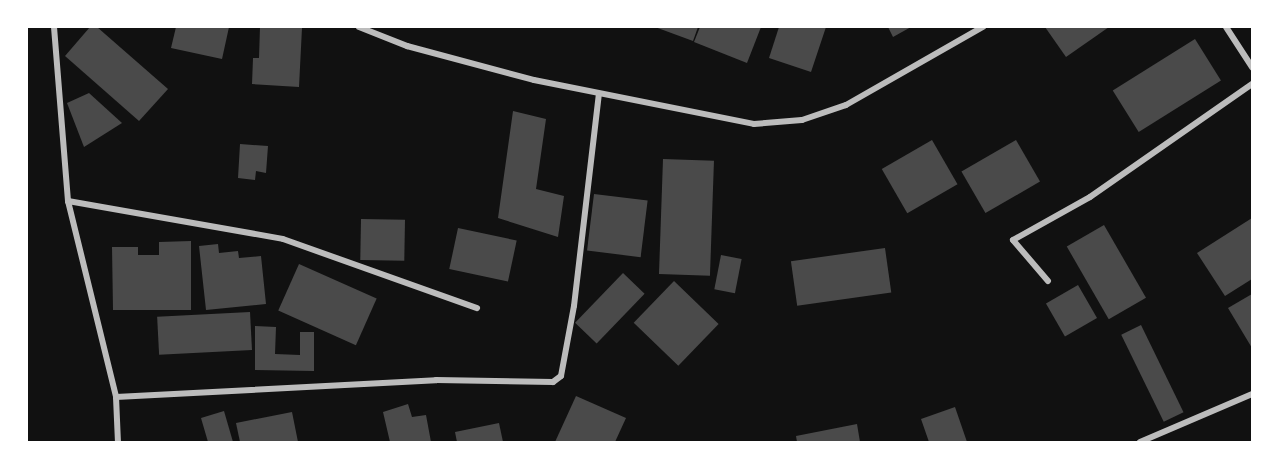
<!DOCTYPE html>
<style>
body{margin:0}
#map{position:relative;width:1279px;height:469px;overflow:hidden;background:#111;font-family:Inter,sans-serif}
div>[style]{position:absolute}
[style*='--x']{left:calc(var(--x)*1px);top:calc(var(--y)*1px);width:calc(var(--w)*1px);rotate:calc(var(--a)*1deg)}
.building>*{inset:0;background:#4a4a4a;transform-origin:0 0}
.minor>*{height:6px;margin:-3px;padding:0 3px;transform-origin:3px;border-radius:3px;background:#bcbcbc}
span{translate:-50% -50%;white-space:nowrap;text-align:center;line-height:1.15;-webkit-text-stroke:4.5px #fff;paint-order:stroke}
.frame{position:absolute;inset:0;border:28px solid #fff;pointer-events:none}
</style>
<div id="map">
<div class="building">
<div style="clip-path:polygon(90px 27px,97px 27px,168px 89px,139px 121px,65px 56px)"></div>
<div style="clip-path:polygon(176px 27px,229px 27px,222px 59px,171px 48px)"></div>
<div style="clip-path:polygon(260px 27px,302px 28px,299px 87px,252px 84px,253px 58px,259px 58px)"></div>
<div style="clip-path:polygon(655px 27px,698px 27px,693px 41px)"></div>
<div style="clip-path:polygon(700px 27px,761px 27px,747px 63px,694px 42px)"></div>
<div style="clip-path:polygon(779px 27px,826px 27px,811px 72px,769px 58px)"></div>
<div style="clip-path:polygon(888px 27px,911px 27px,893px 37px)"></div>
<div style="clip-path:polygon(1045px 27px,1109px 27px,1066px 57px)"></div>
<div style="left:1195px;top:39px;width:49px;height:97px;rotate:58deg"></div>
<div style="clip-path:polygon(89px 93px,122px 123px,84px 147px,67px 103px)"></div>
<div style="clip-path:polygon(513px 111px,546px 119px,536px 189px,564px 196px,558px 237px,498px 218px)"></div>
<div style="left:932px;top:140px;width:51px;height:58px;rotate:60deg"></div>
<div style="left:1016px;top:140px;width:48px;height:63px;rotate:60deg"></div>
<div style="clip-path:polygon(240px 144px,268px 146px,266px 173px,256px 171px,255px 180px,238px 178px)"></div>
<div style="left:663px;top:159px;width:51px;height:115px;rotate:2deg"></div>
<div style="left:594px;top:194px;width:54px;height:57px;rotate:7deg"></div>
<div style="clip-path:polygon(1252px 218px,1252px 279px,1225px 296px,1197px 253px)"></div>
<div style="left:361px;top:219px;width:44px;height:41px;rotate:1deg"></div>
<div style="left:1104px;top:225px;width:84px;height:43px;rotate:60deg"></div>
<div style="left:458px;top:228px;width:60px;height:42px;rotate:12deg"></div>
<div style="clip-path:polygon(191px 241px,191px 310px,113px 310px,112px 247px,138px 247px,138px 255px,159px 255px,159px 242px)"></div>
<div style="clip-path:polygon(218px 244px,219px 253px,238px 251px,239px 258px,261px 256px,266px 304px,206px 310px,199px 246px)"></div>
<div style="left:885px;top:248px;width:45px;height:95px;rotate:82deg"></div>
<div style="left:721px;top:255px;width:21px;height:35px;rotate:11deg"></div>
<div style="left:299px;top:264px;width:85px;height:51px;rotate:24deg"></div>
<div style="left:623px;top:273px;width:30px;height:69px;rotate:44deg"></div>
<div style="left:674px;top:281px;width:62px;height:58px;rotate:44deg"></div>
<div style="left:1078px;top:285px;width:38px;height:37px;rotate:60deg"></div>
<div style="clip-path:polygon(1252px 294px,1252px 348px,1228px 308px)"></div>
<div style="left:250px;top:312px;width:38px;height:93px;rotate:87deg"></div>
<div style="left:1141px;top:325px;width:97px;height:22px;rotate:64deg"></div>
<div style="clip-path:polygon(255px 326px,276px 327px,275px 354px,300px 355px,300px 332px,314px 332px,314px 371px,255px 370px)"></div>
<div style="clip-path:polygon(576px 396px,626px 418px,615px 442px,555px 442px)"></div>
<div style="clip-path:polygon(408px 404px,412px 417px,426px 415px,431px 442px,390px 442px,383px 412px)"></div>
<div style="clip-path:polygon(955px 407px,967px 442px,929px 442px,921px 419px)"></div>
<div style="clip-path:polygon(224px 411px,233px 442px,208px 442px,201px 418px)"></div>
<div style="clip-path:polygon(292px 412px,298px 442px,240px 442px,236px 423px)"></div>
<div style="clip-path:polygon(499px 423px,503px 442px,457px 442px,455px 432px)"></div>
<div style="clip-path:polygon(857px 424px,860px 442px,797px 442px,796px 436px)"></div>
</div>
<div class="minor">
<div style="--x:54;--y:27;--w:175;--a:85.4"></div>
<div style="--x:68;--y:201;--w:202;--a:76.2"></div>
<div style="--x:116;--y:397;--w:45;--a:87.5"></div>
<div style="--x:359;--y:27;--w:52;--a:21.6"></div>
<div style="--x:407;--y:46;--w:131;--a:15"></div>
<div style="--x:534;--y:80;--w:224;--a:11.3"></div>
<div style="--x:754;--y:124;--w:48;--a:-4.8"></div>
<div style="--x:802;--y:120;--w:46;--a:-18.8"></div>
<div style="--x:846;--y:105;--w:158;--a:-29.7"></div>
<div style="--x:1226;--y:27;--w:48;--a:57"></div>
<div style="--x:68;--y:201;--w:218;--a:10"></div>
<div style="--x:283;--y:239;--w:206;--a:19.6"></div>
<div style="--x:1048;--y:281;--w:54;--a:-130.5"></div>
<div style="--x:1013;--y:240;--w:88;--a:-29.2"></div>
<div style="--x:1090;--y:197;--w:198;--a:-34.9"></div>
<div style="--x:116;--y:397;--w:320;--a:-3"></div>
<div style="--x:436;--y:380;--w:117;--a:1"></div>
<div style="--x:553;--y:382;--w:10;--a:-37"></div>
<div style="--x:561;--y:376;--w:71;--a:-79.5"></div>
<div style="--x:574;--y:306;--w:214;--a:-83.3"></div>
<div style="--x:1140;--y:442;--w:122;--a:-23.2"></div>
</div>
<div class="frame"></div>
</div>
